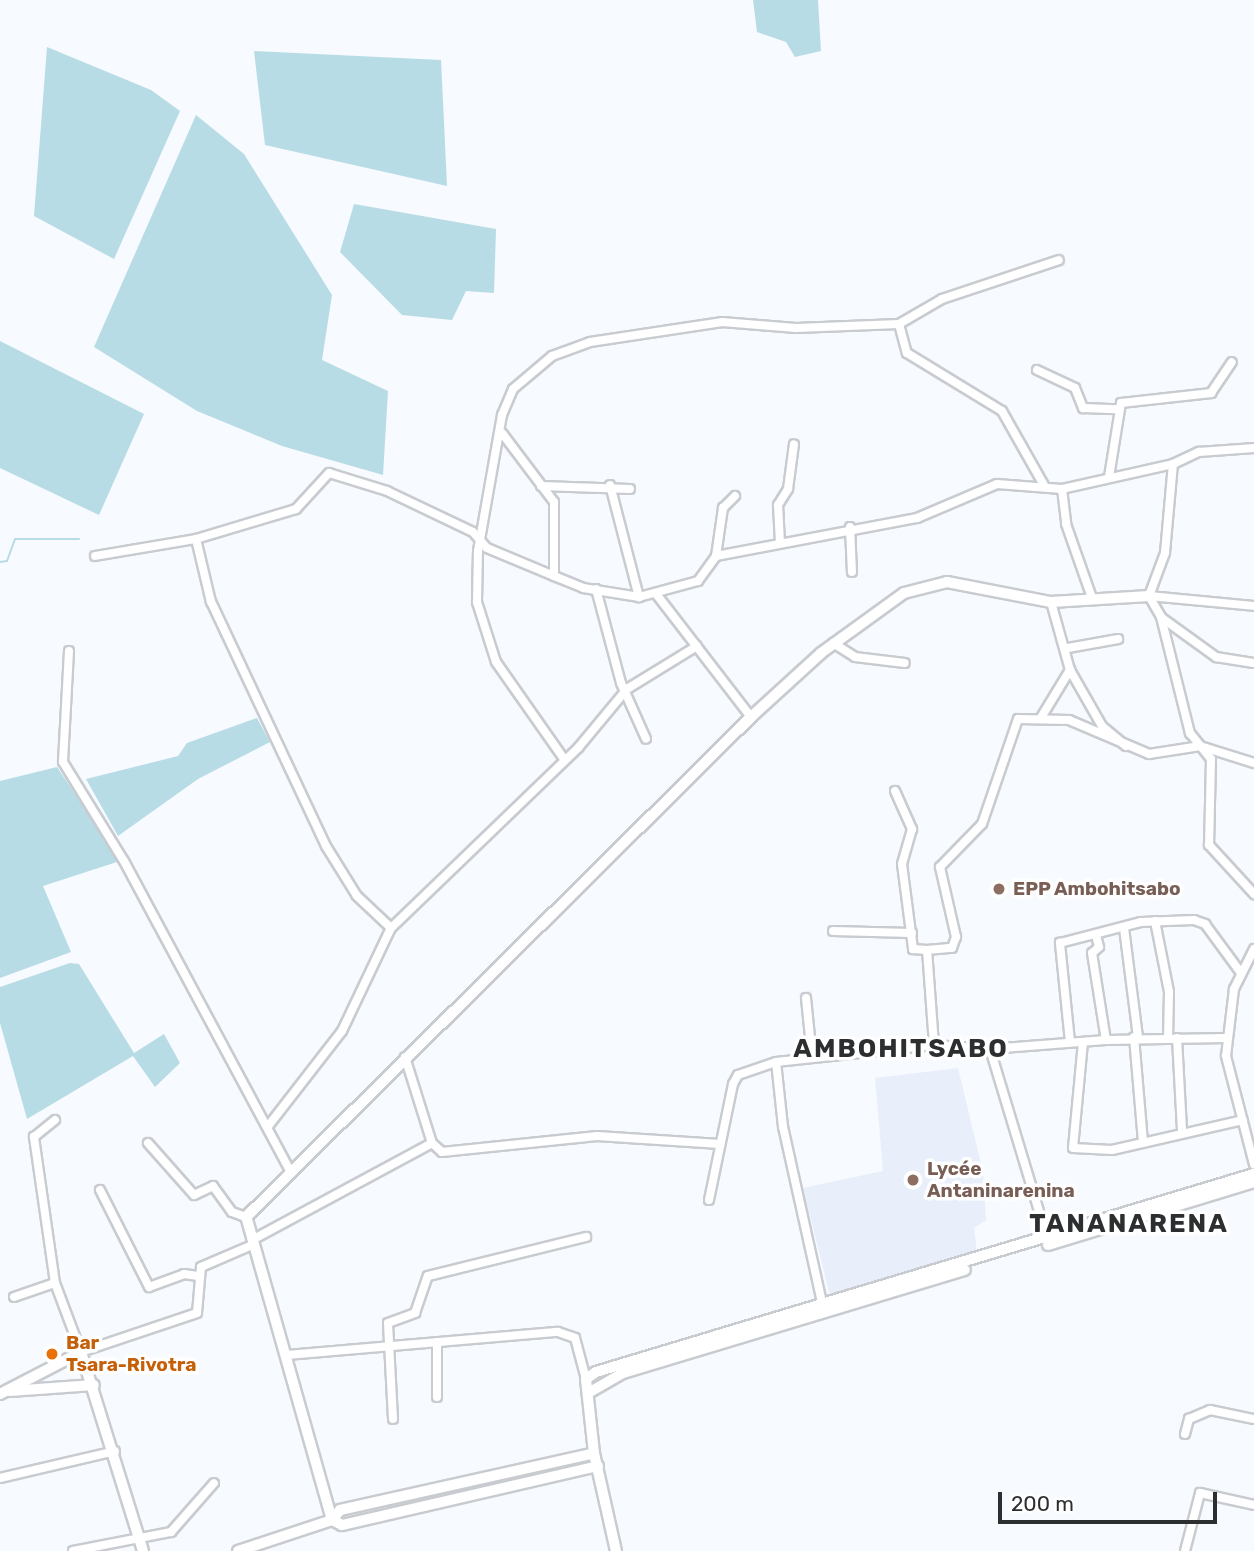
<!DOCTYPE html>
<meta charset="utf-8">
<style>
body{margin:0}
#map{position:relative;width:1254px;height:1551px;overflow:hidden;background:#f7fafe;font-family:Rubik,sans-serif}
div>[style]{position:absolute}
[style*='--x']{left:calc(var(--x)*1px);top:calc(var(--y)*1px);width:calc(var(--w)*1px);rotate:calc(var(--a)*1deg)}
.built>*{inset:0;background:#e8effb}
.water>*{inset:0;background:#b7dce5}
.stream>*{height:2px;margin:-1px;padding:0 1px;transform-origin:1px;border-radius:1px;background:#b7dce5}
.roads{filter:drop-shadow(2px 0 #c8cbd0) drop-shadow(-2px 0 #c8cbd0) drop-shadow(0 2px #c8cbd0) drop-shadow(0 -2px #c8cbd0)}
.street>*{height:8px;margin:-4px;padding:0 4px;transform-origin:4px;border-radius:4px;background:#fff}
.secondary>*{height:10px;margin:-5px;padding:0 5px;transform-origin:5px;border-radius:5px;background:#fff}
.dots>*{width:19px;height:19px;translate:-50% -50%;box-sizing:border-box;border:4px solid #fff;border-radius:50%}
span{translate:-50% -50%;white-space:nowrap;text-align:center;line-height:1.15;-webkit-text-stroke:7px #fff;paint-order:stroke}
.education-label{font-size:19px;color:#785e54;font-weight:700}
.left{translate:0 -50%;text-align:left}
.food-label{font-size:19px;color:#c56008;font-weight:700}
.district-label{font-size:26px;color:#2c2e2f;font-weight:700;letter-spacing:2px}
.scale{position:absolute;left:998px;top:1492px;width:219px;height:32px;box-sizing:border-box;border:4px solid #2c2e2f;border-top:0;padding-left:9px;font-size:21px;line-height:24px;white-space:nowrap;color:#2c2e2f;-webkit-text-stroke:5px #fff;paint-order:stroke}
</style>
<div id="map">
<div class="built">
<div style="clip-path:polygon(958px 1068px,983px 1172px,986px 1220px,974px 1228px,977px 1252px,830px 1296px,803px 1188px,883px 1171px,875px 1078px)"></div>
</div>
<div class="water">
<div style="clip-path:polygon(753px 0,818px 0,821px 51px,795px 57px,786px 42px,757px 32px)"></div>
<div style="clip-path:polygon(47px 47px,151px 90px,180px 111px,114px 259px,34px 216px)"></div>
<div style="clip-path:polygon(254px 51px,441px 60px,447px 186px,265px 145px)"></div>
<div style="clip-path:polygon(196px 115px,244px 154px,332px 295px,322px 360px,388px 391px,383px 475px,282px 446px,197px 411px,94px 347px)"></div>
<div style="clip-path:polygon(354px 204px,496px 229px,494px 293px,466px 291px,452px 320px,402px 315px,340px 252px)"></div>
<div style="clip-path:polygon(0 341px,144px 414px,99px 515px,0 468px)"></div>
<div style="clip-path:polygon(257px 718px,270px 742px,198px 779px,118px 836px,86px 779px,178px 756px,187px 743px)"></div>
<div style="clip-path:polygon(57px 767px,120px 861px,43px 886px,71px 952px,0 978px,0 781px)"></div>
<div style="clip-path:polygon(70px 963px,79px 964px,134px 1053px,164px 1034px,180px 1063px,155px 1087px,133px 1056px,27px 1119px,0 1023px,0 987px)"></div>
</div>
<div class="stream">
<div style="--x:0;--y:562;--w:7;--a:-8"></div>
<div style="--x:7;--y:561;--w:23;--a:-70"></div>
<div style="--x:15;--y:539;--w:64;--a:0"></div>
</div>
<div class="roads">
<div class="street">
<div style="--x:899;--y:324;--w:30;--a:75"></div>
<div style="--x:907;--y:353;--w:111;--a:31.4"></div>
<div style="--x:1002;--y:411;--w:87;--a:60.5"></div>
<div style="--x:1037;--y:370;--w:42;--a:25.3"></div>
<div style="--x:1075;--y:388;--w:22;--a:68"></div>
<div style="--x:1083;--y:408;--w:34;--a:2"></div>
<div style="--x:502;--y:433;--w:86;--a:53"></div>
<div style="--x:554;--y:502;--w:74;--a:90"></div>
<div style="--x:554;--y:576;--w:31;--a:22"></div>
<div style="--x:583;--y:588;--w:57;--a:9.1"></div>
<div style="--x:639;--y:597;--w:61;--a:-15.2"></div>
<div style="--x:698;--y:581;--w:31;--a:-54"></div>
<div style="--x:716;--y:556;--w:49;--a:-81.7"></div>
<div style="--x:723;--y:508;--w:17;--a:-45"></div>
<div style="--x:1109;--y:477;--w:75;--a:-80.8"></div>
<div style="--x:1121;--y:403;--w:91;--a:-6.3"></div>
<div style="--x:1211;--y:393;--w:37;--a:-56"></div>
<div style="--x:610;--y:485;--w:116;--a:75.5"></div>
<div style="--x:541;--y:486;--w:89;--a:1.9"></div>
<div style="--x:1062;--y:489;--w:35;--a:83"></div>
<div style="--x:1066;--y:524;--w:78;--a:70.6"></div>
<div style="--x:850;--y:527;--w:45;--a:87.5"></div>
<div style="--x:780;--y:543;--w:38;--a:-93"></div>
<div style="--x:778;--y:505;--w:19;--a:-58"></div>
<div style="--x:788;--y:489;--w:45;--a:-82.4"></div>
<div style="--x:95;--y:556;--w:102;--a:-9.6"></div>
<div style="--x:716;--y:556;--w:205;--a:-10.7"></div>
<div style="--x:917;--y:518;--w:87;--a:-23"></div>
<div style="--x:997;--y:484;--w:65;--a:4.4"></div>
<div style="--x:1062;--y:489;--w:114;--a:-12.7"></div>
<div style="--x:596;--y:589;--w:97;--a:75.1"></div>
<div style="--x:621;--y:683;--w:61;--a:65.9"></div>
<div style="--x:657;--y:595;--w:154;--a:52.4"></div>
<div style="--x:1149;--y:596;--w:24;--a:60"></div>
<div style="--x:1161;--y:617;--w:120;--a:76"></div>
<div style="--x:1190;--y:733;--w:33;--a:51"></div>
<div style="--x:1211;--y:759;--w:86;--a:91.3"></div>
<div style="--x:1209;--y:845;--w:67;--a:47.4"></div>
<div style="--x:1149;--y:596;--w:46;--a:-69.6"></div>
<div style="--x:1165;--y:553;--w:89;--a:-84.9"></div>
<div style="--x:1173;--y:464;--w:29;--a:-25"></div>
<div style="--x:1199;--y:452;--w:55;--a:-4.2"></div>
<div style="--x:1149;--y:596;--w:105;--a:5.4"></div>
<div style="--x:1051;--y:602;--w:71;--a:74.4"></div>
<div style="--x:1070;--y:670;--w:64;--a:60.3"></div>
<div style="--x:1102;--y:726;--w:31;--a:40"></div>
<div style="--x:1162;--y:618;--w:67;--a:35.8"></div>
<div style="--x:1216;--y:657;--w:38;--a:9"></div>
<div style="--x:833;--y:643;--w:26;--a:32"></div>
<div style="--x:855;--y:657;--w:50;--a:6.8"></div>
<div style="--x:1068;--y:648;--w:51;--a:-10.2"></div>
<div style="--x:69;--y:651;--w:111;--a:93.1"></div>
<div style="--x:63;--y:762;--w:116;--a:58.4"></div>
<div style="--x:124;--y:861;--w:351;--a:61.8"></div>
<div style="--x:1042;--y:716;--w:54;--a:-58.7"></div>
<div style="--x:564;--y:759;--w:118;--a:-125"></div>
<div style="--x:496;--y:662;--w:63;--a:-107.6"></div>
<div style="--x:477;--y:602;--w:51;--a:-88.9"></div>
<div style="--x:478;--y:551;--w:138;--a:-80"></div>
<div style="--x:502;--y:415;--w:28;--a:-67"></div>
<div style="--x:513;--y:389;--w:51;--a:-40.2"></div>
<div style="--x:552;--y:356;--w:40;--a:-20.2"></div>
<div style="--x:590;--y:342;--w:134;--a:-8.6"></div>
<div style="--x:722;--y:322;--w:74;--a:4.6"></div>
<div style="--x:796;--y:328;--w:103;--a:-2.2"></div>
<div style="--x:899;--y:324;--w:50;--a:-30.2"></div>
<div style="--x:942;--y:299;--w:123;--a:-18.4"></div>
<div style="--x:895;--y:791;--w:42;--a:65.9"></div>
<div style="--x:912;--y:829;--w:36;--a:106"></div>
<div style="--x:902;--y:864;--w:86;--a:82.6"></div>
<div style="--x:913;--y:949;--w:14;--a:4"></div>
<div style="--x:1155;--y:921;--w:72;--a:78.8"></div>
<div style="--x:1169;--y:992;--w:46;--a:91.2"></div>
<div style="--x:391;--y:928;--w:260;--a:-43.9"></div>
<div style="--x:578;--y:748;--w:77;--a:-50.3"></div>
<div style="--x:627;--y:689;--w:82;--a:-31.6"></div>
<div style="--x:1124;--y:928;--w:110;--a:82.7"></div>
<div style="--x:833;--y:931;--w:79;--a:1.5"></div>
<div style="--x:1096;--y:935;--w:12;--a:76"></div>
<div style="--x:1099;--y:947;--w:9;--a:139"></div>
<div style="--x:1092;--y:953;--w:88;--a:80.9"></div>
<div style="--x:1106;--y:1040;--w:121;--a:-0.9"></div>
<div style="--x:1254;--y:949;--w:45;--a:116.6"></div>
<div style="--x:1234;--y:989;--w:67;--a:96.8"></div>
<div style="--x:1226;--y:1056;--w:112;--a:75.5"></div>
<div style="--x:806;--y:998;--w:59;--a:84.2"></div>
<div style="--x:1134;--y:1037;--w:106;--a:85.1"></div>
<div style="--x:1177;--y:1038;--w:92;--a:86.9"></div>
<div style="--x:1070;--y:1042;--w:100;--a:-95.8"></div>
<div style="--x:1060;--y:943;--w:84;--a:-14.5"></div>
<div style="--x:1141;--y:922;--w:53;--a:-2.2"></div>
<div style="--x:1194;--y:920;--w:12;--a:20"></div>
<div style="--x:1205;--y:924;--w:61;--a:53.7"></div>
<div style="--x:1083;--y:1042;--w:106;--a:95.4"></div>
<div style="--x:1073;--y:1148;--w:39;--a:3"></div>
<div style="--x:1112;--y:1150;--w:134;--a:-12.9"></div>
<div style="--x:934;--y:1045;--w:95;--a:-94.2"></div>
<div style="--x:927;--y:950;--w:25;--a:-5"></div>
<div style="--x:952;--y:948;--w:12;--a:-70"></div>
<div style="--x:956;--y:937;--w:72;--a:-102.9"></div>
<div style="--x:940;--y:867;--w:60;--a:-45.7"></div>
<div style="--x:982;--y:824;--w:111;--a:-71.1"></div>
<div style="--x:1018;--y:719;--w:51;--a:1.1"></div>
<div style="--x:1069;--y:720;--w:87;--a:23"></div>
<div style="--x:1149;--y:754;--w:52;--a:-8.9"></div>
<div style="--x:1200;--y:746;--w:57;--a:17.5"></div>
<div style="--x:990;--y:1049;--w:197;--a:73.2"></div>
<div style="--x:405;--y:1057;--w:90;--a:72.6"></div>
<div style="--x:432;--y:1143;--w:13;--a:42"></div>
<div style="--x:442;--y:1152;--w:156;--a:-5.9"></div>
<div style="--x:597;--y:1136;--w:123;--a:3.7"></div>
<div style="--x:269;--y:1125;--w:119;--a:-52.2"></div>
<div style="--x:342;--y:1031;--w:114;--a:-64.6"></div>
<div style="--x:391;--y:928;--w:47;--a:-136.7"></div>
<div style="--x:357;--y:896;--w:59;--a:-121.8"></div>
<div style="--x:326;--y:846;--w:270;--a:-115.2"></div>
<div style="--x:211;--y:602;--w:65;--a:-103.4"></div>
<div style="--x:196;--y:539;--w:104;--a:-16.7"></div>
<div style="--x:296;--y:509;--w:49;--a:-47.5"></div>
<div style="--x:329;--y:473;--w:61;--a:17.2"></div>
<div style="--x:387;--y:491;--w:95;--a:25.5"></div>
<div style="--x:473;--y:532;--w:21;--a:49"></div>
<div style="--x:487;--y:548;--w:73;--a:22.7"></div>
<div style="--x:148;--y:1143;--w:69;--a:48.5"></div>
<div style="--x:194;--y:1195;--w:21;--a:-25"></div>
<div style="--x:213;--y:1186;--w:32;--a:54"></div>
<div style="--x:232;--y:1212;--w:15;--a:20"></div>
<div style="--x:100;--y:1190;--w:109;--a:63.2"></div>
<div style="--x:149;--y:1287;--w:37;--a:-20"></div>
<div style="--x:184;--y:1274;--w:14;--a:8"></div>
<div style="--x:709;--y:1200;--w:118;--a:-78.3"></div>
<div style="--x:733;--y:1084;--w:10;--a:-61"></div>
<div style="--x:738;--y:1075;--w:40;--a:-18.9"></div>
<div style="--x:252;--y:1240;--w:204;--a:-28.3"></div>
<div style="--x:55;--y:1283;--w:74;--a:69.4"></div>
<div style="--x:81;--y:1352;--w:122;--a:-18.6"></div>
<div style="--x:197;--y:1313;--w:46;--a:-85"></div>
<div style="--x:201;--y:1267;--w:56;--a:-23.3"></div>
<div style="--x:14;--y:1297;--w:43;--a:-18.9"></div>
<div style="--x:55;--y:1283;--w:148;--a:-98.2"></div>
<div style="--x:34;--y:1137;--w:27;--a:-39"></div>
<div style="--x:823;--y:1307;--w:184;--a:-102.5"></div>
<div style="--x:783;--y:1127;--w:65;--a:-96.1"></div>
<div style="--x:776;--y:1062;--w:159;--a:-6.1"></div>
<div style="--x:934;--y:1045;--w:56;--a:4.1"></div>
<div style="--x:990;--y:1049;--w:116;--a:-4.4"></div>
<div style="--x:287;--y:1355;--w:272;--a:-4.9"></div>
<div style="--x:558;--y:1332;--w:18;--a:19"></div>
<div style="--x:575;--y:1338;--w:42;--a:75"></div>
<div style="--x:437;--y:1397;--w:55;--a:-90"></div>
<div style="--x:393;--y:1419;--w:96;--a:-93"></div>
<div style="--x:388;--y:1323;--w:29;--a:-20"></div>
<div style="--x:415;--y:1313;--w:39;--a:-71"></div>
<div style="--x:428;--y:1276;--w:163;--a:-13.9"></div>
<div style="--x:1185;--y:1434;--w:16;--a:-75"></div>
<div style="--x:1189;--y:1419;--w:23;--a:-23"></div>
<div style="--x:1210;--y:1410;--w:45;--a:11.6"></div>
<div style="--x:0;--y:1478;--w:118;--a:-13.2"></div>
<div style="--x:73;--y:1551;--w:100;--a:-11"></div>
<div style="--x:171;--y:1532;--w:65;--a:-48.7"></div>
<div style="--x:1185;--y:1551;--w:60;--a:-75.5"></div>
<div style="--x:1200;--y:1493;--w:55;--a:12.5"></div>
</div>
<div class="secondary">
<div style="--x:1048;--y:1245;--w:215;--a:-17"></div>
<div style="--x:10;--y:1391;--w:84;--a:-4.1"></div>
<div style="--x:590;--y:1392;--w:38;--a:-30"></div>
<div style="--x:623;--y:1373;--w:357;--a:-16.8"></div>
<div style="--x:0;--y:1394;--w:91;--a:-27.4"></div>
<div style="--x:81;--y:1352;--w:208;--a:72.7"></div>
<div style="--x:598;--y:1466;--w:263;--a:167"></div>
<div style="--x:342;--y:1525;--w:11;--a:-153"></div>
<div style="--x:332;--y:1520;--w:315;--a:-105.8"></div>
<div style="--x:246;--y:1217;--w:711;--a:-44.71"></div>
<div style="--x:751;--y:717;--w:95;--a:-42.4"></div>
<div style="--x:821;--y:653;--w:102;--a:-35.9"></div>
<div style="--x:904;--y:593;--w:44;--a:-14.3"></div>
<div style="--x:947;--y:582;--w:106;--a:10.9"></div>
<div style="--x:1051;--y:602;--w:98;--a:-3.5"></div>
<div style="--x:238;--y:1551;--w:99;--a:-18.3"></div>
<div style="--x:332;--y:1520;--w:13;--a:-51"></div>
<div style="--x:340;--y:1510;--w:260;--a:-12.6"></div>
<div style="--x:616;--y:1551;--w:100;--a:-102.7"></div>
<div style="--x:594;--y:1453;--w:74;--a:-96.2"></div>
<div style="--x:586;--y:1379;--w:12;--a:-35"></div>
<div style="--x:596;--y:1372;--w:687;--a:-16.75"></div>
</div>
</div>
<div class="dots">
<div style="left:999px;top:889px;background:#8d6e63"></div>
<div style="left:913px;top:1180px;background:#8d6e63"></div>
<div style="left:52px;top:1354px;background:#e8710a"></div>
</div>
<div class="education-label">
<span class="left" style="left:1013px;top:889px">EPP Ambohitsabo</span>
<span class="left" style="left:927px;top:1180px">Lycée<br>Antaninarenina</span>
</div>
<div class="food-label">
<span class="left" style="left:66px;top:1354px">Bar<br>Tsara-Rivotra</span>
</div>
<div class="district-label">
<span style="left:901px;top:1049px">AMBOHITSABO</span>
<span style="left:1129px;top:1224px">TANANARENA</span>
</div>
<div class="scale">200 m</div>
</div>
